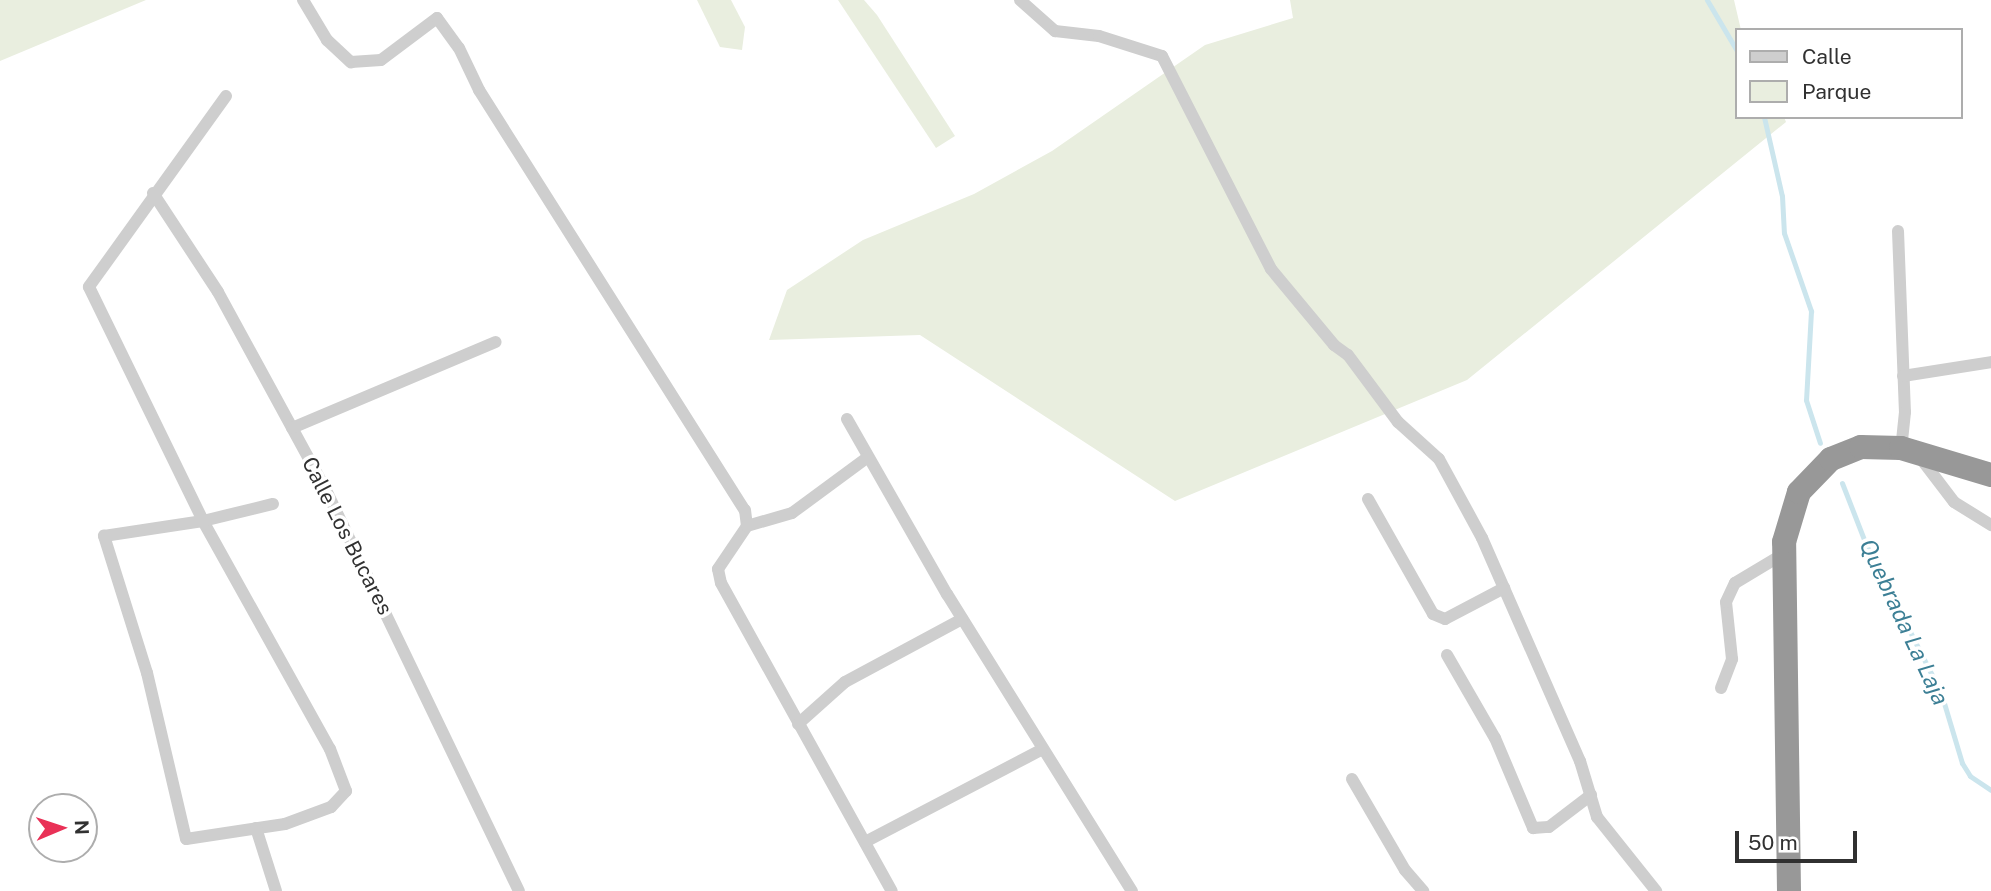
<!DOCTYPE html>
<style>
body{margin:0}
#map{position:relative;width:1991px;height:891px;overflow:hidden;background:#fff;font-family:"Public Sans",sans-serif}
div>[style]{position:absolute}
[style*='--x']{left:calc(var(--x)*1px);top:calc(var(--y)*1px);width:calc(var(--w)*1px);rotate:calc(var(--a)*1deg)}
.green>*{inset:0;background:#e9eedf}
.stream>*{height:5px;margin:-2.5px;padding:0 2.5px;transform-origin:2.5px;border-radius:2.5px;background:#cbe5ed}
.street>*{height:12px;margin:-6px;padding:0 6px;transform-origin:6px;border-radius:6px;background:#cecece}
.highway>*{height:24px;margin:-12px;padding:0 12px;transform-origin:12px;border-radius:12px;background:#989898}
span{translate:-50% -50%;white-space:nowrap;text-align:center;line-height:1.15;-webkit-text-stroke:7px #fff;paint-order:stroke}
.street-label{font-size:21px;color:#313131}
.water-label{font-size:23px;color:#3c7f95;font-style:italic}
.legend{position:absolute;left:1735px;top:28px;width:228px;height:91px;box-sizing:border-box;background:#fff;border:2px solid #adadad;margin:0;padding:9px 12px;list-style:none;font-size:21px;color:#313131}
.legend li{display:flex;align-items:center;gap:14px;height:35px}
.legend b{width:35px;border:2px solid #adadad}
.north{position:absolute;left:28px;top:793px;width:70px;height:70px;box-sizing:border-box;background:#fff;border:2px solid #adadad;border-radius:50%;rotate:88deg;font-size:19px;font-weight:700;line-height:28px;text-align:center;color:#313131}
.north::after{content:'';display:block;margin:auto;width:24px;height:32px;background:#e93157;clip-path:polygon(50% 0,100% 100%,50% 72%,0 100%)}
.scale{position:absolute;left:1735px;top:831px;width:122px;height:32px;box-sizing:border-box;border:4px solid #313131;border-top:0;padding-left:9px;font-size:21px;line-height:24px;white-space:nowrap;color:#313131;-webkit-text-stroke:5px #fff;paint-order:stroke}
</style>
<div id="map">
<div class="green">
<div style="clip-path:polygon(0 0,146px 0,0 61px)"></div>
<div style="clip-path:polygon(697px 0,731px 0,745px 27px,742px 50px,720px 47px)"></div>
<div style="clip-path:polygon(838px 0,864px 0,877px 15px,955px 136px,936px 148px)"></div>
<div style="clip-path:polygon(1290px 0,1734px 0,1741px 30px,1737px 30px,1737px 117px,1784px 117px,1786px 122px,1467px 380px,1175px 501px,920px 335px,769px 340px,787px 290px,863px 240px,974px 194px,1052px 151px,1205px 45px,1293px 18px)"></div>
</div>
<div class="stream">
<div style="--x:1707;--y:0;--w:59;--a:59.5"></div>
<div style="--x:1764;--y:117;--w:81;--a:77.2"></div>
<div style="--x:1782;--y:196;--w:37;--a:87"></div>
<div style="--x:1784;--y:233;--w:83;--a:70.9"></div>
<div style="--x:1811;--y:311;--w:89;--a:93.2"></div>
<div style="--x:1806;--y:400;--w:45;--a:72"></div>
<div style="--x:1842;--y:483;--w:69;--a:68.7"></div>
<div style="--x:1867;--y:547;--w:164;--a:63.1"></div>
<div style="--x:1941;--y:693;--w:73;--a:73.3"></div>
<div style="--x:1962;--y:763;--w:15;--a:58"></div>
<div style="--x:1970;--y:776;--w:25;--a:34"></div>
</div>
<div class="street">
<div style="--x:303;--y:0;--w:47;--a:59"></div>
<div style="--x:327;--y:40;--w:33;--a:43"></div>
<div style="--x:351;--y:62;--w:30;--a:-4"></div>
<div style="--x:381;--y:60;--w:70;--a:-36.9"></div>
<div style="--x:437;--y:18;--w:37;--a:54"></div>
<div style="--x:459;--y:48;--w:47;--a:64.5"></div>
<div style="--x:479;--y:90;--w:497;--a:57.7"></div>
<div style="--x:745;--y:510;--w:16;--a:83"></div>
<div style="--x:747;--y:526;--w:52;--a:124"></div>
<div style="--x:718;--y:569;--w:14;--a:78"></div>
<div style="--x:721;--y:583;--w:352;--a:61"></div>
<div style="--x:1020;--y:0;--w:47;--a:41.5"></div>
<div style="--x:1055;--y:31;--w:44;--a:6.5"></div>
<div style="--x:1099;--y:36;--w:66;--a:17.6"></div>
<div style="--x:1162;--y:56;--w:239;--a:62.9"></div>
<div style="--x:1271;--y:269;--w:99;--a:50.3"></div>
<div style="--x:1334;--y:345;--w:17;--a:36"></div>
<div style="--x:1348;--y:355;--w:84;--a:53.3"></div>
<div style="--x:1398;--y:422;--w:55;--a:42.1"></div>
<div style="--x:1439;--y:459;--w:90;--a:61.4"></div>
<div style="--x:1482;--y:538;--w:244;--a:66.3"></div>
<div style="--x:1580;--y:761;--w:59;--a:73.1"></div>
<div style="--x:1597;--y:817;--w:95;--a:51.4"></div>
<div style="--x:226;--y:96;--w:235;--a:125.7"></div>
<div style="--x:89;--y:287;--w:260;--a:64"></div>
<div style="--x:203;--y:521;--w:261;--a:60.9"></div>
<div style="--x:330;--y:749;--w:45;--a:69.1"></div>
<div style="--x:346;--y:791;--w:22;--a:133"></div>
<div style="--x:331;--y:807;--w:49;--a:159.7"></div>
<div style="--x:285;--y:824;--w:100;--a:171.4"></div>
<div style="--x:186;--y:839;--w:171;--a:-103.2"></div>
<div style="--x:147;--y:673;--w:144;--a:-107.4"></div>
<div style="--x:104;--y:536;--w:100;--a:-8.6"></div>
<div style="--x:203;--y:521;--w:72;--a:-13.7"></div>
<div style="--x:153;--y:193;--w:118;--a:56.7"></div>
<div style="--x:218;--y:292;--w:223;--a:61.4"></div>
<div style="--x:325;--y:488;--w:447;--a:64.3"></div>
<div style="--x:1898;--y:231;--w:181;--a:87.8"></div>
<div style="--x:1905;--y:412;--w:36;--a:96"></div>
<div style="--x:1903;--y:376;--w:89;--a:-9"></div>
<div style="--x:847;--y:419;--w:202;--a:60.3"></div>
<div style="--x:947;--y:594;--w:350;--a:58.1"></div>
<div style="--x:292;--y:428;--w:221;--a:-22.9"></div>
<div style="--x:1919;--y:456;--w:58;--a:52.7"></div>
<div style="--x:1954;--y:502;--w:44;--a:31.9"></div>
<div style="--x:1368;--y:499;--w:132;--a:60.5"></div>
<div style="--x:1433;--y:614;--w:13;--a:23"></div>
<div style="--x:1445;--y:619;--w:67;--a:-27.7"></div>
<div style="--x:747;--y:526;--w:47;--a:-16.1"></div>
<div style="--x:792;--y:513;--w:94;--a:-36.4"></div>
<div style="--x:1447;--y:655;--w:96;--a:60"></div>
<div style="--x:1495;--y:738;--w:98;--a:67.1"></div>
<div style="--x:1533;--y:828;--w:16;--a:-4"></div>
<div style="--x:1549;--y:827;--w:53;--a:-37.3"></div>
<div style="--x:1721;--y:688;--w:31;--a:-69"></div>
<div style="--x:1732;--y:659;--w:57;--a:-96"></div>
<div style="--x:1726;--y:602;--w:21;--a:-65"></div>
<div style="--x:1735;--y:583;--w:58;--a:-31"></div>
<div style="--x:798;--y:724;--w:63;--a:-41.8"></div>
<div style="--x:845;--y:682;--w:133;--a:-28.3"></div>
<div style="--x:1352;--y:779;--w:105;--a:59.8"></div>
<div style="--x:1405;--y:870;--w:28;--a:49"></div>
<div style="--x:256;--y:828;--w:66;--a:72.4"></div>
<div style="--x:865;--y:842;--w:199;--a:-27.6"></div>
</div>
<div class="highway">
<div style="--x:1789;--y:891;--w:349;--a:-90.8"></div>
<div style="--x:1784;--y:542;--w:52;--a:-73.3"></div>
<div style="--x:1799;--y:492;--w:46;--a:-45.9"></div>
<div style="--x:1831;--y:459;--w:32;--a:-22"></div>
<div style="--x:1861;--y:447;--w:40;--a:1.4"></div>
<div style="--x:1901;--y:448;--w:94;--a:16.7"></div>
</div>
<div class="street-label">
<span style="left:347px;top:536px;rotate:63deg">Calle Los Bucares</span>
</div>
<div class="water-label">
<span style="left:1904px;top:622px;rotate:65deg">Quebrada La Laja</span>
</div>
<ul class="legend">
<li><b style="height:9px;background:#cecece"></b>Calle</li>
<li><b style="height:19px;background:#e9eedf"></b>Parque</li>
</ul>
<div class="north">N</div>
<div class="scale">50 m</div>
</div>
